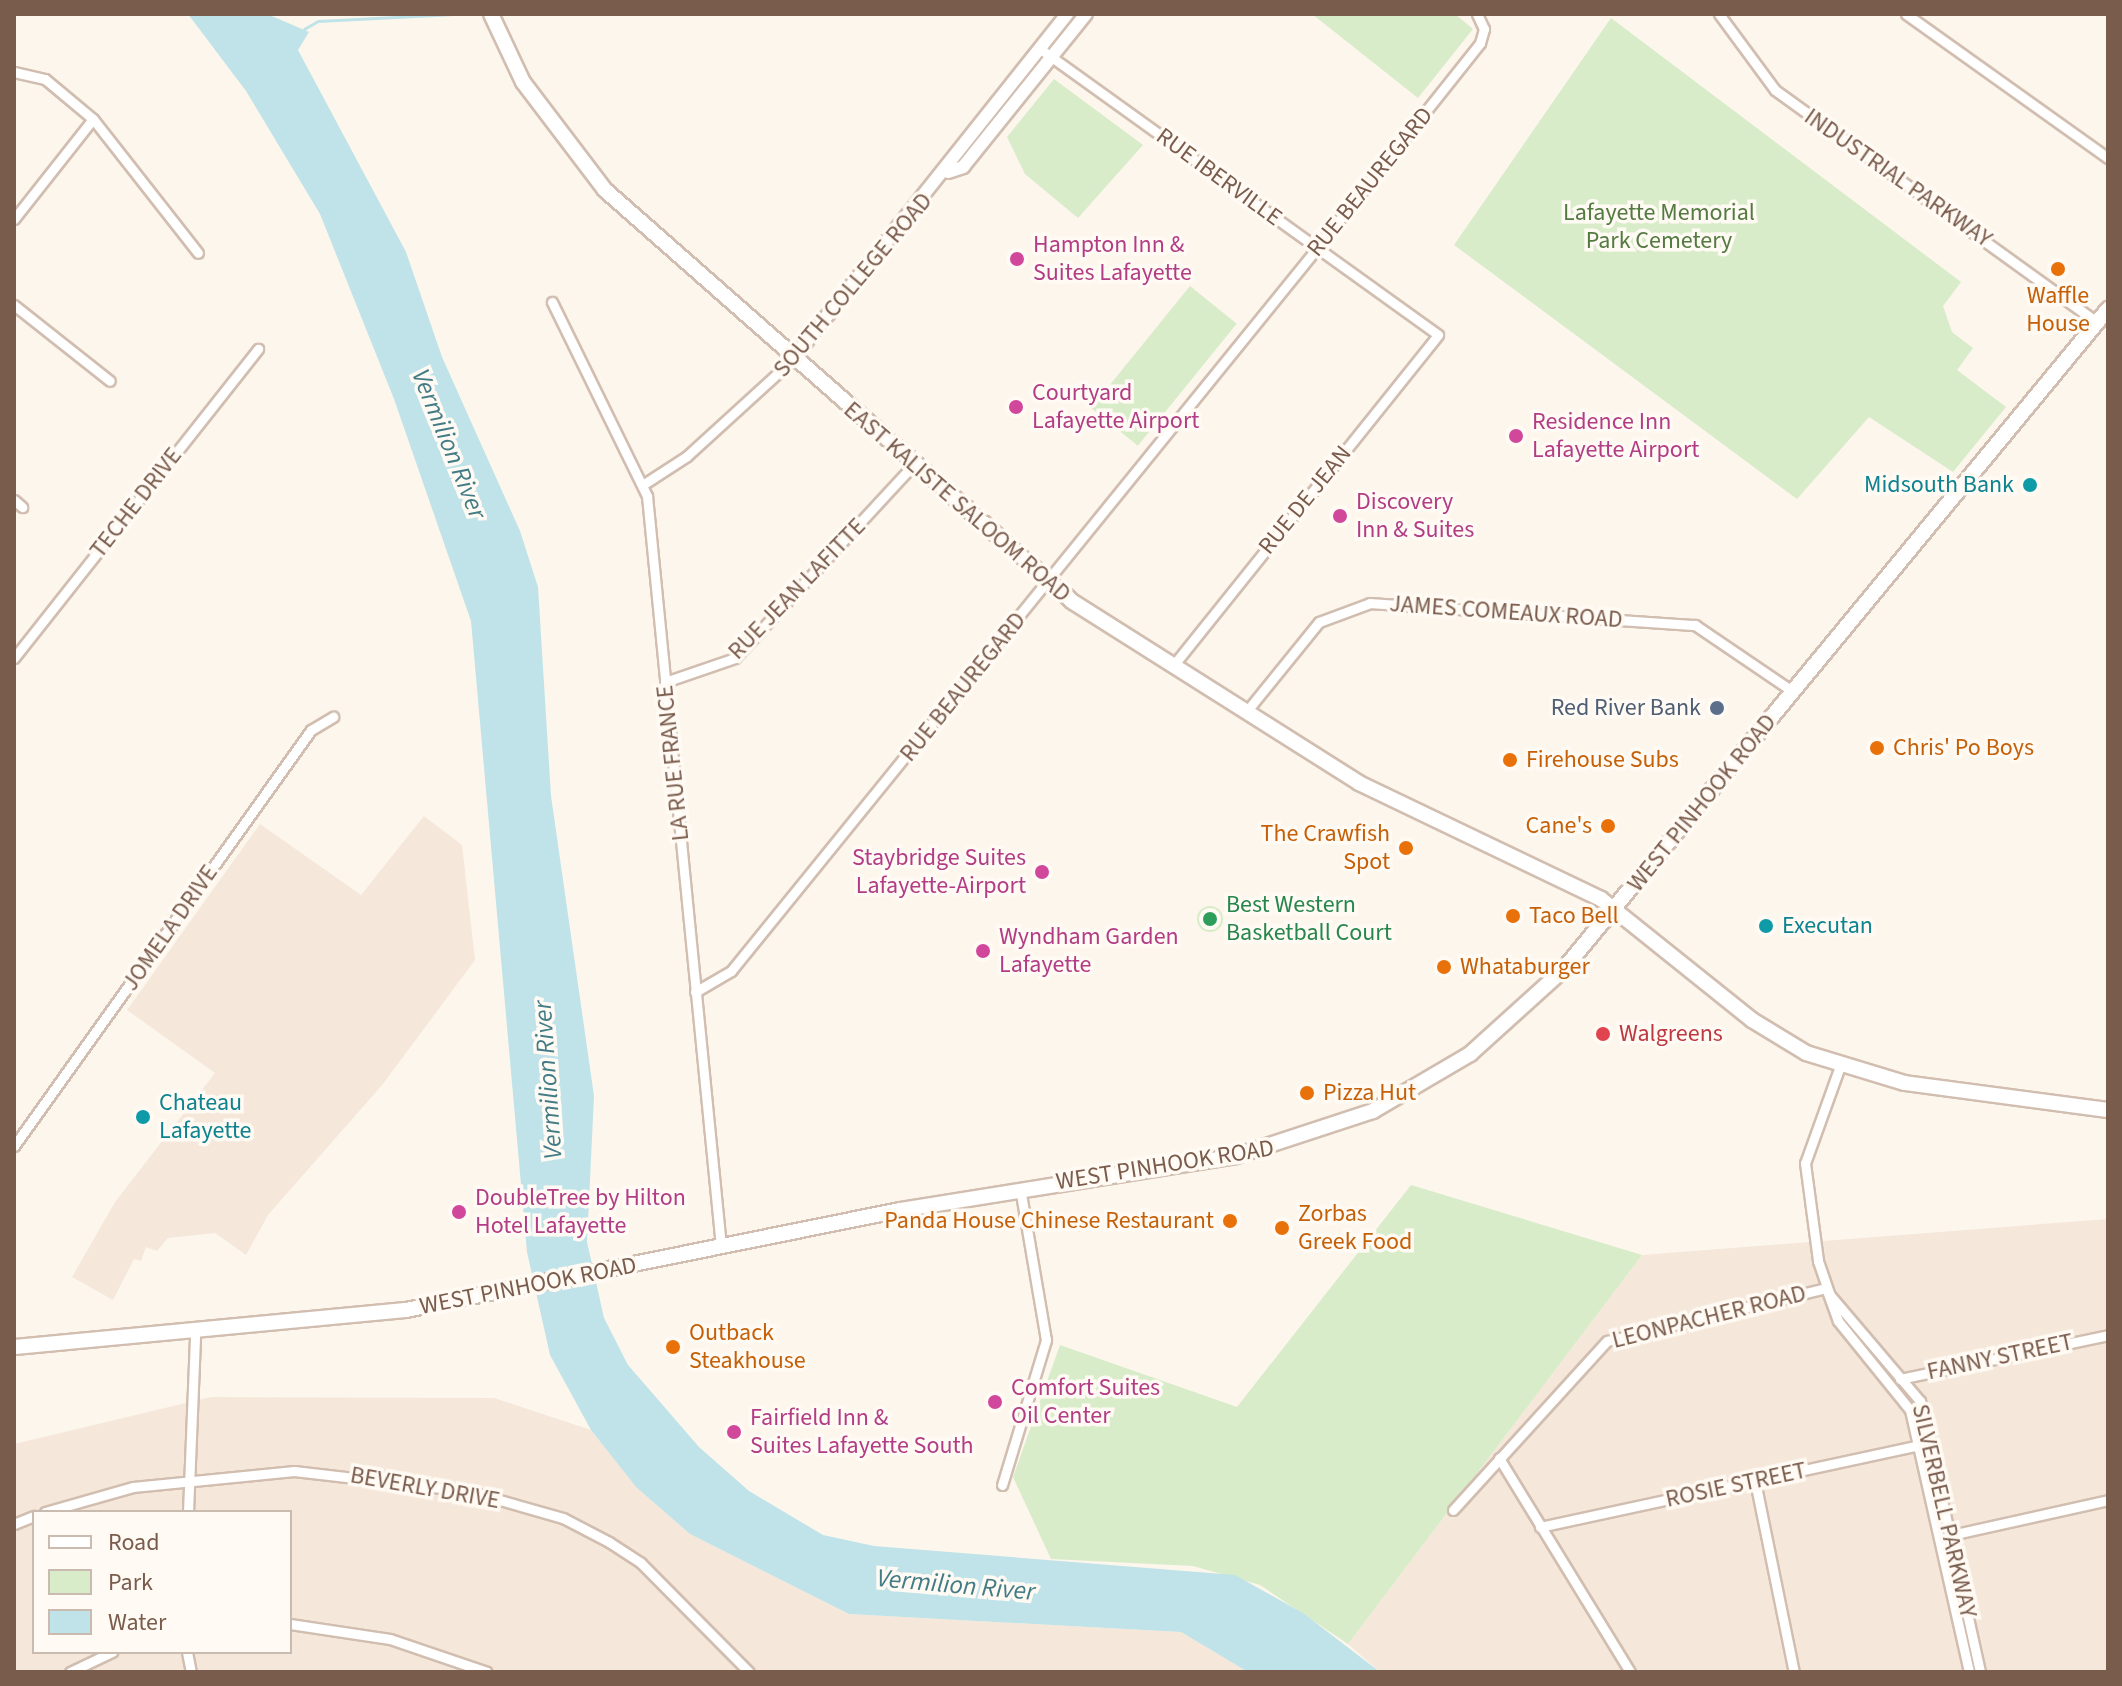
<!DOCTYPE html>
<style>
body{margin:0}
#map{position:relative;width:2122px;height:1686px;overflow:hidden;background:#fdf6ec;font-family:"Source Sans 3",sans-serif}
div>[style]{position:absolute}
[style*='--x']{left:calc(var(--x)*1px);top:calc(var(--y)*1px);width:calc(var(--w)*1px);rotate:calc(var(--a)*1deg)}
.residential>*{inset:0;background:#f5e8da}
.green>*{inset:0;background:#d8ecc9;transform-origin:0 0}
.round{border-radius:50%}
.water>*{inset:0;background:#bfe3e8}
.stream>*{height:3px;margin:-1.5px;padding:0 1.5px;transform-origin:1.5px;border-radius:1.5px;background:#bfe3e8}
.roads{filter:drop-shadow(2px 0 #d1beb0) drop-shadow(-2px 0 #d1beb0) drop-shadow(0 2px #d1beb0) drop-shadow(0 -2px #d1beb0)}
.minor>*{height:9px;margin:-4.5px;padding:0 4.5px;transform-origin:4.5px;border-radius:4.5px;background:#fff}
.tertiary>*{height:12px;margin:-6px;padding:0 6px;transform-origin:6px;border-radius:6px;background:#fff}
.secondary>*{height:14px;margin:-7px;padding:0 7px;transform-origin:7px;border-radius:7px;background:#fff}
.dots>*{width:22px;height:22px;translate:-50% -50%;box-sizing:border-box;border:4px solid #fffaf3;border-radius:50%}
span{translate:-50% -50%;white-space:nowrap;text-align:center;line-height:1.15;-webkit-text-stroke:7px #fffaf3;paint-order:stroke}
.street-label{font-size:24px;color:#7a5c4d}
.park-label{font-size:24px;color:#537a41}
.hotel-label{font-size:24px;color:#b23c85}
.left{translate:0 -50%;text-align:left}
.right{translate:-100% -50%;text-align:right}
.food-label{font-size:24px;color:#c56008}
.culture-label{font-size:24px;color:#0d838f}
.service-label{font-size:24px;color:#4e5e75}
.leisure-label{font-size:24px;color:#27864d}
.health-label{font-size:24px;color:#be3a42}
.water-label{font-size:26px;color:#437c86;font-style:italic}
.frame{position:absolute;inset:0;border:16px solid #7a5c4d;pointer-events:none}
.legend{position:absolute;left:32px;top:1510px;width:260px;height:144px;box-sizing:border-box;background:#fffaf3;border:2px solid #cabbb1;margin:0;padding:10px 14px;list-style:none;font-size:24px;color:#7a5c4d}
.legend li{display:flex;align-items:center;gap:16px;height:40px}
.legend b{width:40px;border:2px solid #cabbb1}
</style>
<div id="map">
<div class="residential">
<div style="clip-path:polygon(424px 816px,462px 845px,475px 960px,383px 1084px,268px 1215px,246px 1255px,215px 1233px,168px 1238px,157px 1251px,146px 1247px,141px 1261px,134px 1259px,113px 1300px,72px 1277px,115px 1202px,215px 1073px,127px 1010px,260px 824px,361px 895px)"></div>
<div style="clip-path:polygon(2108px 1219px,2108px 1672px,1380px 1672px,1348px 1644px,1642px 1255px)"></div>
<div style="clip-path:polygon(evenodd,211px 1397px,494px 1398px,591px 1430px,636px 1487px,690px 1534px,849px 1614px,1181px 1632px,1248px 1672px,14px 1672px,14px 1444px,211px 1397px,34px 1512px,290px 1512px,290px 1652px,34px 1652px,34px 1512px)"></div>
</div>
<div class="green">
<div style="clip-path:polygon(1312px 14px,1455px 14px,1473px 29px,1418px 98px)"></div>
<div style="clip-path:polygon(1611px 18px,1961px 282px,1943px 306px,1952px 332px,1973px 348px,1957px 370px,2006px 407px,1953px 472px,1869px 417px,1797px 499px,1454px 245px)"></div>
<div style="clip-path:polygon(1054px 79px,1143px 145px,1078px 218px,1025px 174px,1007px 137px)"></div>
<div style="left:1190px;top:286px;width:60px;height:157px;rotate:39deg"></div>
<div class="round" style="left:1197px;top:906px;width:26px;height:26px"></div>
<div style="clip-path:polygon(1411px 1185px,1642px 1255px,1348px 1644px,1260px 1585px,1193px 1566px,1051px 1559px,1013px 1477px,1060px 1345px,1237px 1407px)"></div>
</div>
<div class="water">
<div style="clip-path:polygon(188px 14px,267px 14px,309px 32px,298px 50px,406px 252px,442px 357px,520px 531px,538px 587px,551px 796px,594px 1096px,587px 1242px,604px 1318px,628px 1365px,699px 1447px,749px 1491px,823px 1535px,874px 1546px,1235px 1575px,1303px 1613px,1380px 1672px,1248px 1672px,1181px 1632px,849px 1614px,690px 1534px,636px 1487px,591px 1430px,550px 1355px,527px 1252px,471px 621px,394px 399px,320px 214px,246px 91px)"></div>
</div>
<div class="stream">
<div style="--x:304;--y:29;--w:16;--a:-30"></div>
<div style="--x:318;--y:21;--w:136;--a:-2.9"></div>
</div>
<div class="roads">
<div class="minor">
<div style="--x:1719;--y:14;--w:94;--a:53.6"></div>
<div style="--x:1775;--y:90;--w:397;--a:35.8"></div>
<div style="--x:1906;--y:14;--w:248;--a:35.5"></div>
<div style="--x:1039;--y:48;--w:491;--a:35.7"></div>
<div style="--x:1438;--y:335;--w:424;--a:128.7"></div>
<div style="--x:14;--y:72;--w:32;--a:13"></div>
<div style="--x:45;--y:79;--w:62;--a:39.8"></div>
<div style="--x:93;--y:119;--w:170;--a:51.9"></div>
<div style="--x:14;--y:219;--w:127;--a:-51.7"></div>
<div style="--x:552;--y:302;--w:216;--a:63.9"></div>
<div style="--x:647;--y:496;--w:754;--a:84.37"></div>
<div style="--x:14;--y:305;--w:122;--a:38.4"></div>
<div style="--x:644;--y:484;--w:51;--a:-33.1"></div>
<div style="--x:687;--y:456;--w:142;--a:-42.4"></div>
<div style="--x:14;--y:500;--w:11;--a:41"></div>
<div style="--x:14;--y:658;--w:394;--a:-51.7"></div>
<div style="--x:665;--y:682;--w:74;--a:-18.9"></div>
<div style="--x:735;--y:658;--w:261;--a:-47.3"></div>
<div style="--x:1246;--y:712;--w:116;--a:-51"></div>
<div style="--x:1319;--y:622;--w:54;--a:-20.4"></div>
<div style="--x:1370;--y:603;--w:326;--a:3.9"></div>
<div style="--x:1695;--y:625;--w:117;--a:34.2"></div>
<div style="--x:695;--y:992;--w:42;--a:-30.3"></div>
<div style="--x:731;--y:971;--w:931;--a:-50.97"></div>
<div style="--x:1317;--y:248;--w:262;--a:-51.5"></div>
<div style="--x:1480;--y:43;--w:15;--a:-74"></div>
<div style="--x:1484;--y:29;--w:17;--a:-115"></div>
<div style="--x:1840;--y:1066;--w:103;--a:109.8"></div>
<div style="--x:1805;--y:1163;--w:99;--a:82.4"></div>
<div style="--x:1818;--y:1261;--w:36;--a:71"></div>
<div style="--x:1830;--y:1295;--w:139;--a:49.7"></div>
<div style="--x:1920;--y:1401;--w:278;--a:77.5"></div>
<div style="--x:14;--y:1146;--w:511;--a:-54.48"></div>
<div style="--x:311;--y:730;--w:26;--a:-31"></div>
<div style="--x:1900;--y:1379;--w:213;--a:-11.9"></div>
<div style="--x:1499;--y:1458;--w:251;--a:58.5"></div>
<div style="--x:1755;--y:1481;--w:195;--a:78.5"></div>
<div style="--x:1002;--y:1485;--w:152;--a:-73.1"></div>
<div style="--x:1046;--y:1340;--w:154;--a:-99.7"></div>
<div style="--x:1453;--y:1510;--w:229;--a:-47.7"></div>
<div style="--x:1607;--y:1341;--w:225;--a:-13.6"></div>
<div style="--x:1826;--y:1288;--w:35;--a:70"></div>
<div style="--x:1838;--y:1321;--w:114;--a:51"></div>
<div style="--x:1910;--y:1410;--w:269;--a:77.3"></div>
<div style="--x:45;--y:1512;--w:91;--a:-15.9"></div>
<div style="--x:133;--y:1487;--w:162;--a:-5.7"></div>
<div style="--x:294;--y:1471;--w:175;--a:6.6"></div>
<div style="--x:468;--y:1491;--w:99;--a:15.9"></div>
<div style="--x:563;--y:1518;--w:52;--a:27.6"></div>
<div style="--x:609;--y:1542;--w:38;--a:33"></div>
<div style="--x:641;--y:1563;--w:153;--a:45.3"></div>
<div style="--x:188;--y:1512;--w:177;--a:-87.7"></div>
<div style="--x:14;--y:1524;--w:22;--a:-22"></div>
<div style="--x:1540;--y:1527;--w:394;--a:-12.2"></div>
<div style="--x:1947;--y:1536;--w:165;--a:-12.6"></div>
<div style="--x:290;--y:1624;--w:101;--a:8.5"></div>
<div style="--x:390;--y:1639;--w:102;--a:18.8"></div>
<div style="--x:187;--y:1652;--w:20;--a:79"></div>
<div style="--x:70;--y:1672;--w:47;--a:-25.5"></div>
</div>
<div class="tertiary">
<div style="--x:948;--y:172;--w:16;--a:-18"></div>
<div style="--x:963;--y:167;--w:196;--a:-51.2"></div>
<div style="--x:792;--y:360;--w:442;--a:-51.5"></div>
</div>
<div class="secondary">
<div style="--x:491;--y:14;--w:75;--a:64.8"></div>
<div style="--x:523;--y:82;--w:136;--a:52.8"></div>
<div style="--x:605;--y:190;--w:624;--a:41.36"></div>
<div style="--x:1073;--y:602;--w:338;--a:32.3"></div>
<div style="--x:1359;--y:783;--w:268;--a:25.6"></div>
<div style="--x:1601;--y:899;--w:193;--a:38.7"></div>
<div style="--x:1752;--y:1020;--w:63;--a:31.4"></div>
<div style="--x:1806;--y:1053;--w:103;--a:16.9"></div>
<div style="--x:1905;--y:1083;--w:205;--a:7.6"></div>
<div style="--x:14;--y:1347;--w:394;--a:-5.4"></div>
<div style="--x:406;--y:1310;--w:504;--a:-11.44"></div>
<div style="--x:900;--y:1210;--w:340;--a:-9.1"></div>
<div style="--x:1236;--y:1156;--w:144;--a:-18.2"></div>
<div style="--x:1373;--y:1111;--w:113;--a:-30.4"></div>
<div style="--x:1470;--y:1054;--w:125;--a:-42.1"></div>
<div style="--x:1563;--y:970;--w:857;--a:-50.49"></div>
</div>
</div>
<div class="dots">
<div style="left:1017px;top:259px;background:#d1479c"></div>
<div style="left:2058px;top:269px;background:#e8710a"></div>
<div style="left:1016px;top:407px;background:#d1479c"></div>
<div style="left:1516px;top:436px;background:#d1479c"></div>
<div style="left:2030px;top:485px;background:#0f9aa8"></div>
<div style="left:1340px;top:516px;background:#d1479c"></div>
<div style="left:1717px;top:708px;background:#5c6f8a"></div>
<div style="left:1877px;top:748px;background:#e8710a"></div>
<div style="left:1510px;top:760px;background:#e8710a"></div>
<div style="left:1608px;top:826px;background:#e8710a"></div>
<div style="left:1406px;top:848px;background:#e8710a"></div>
<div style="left:1042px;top:872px;background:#d1479c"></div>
<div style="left:1513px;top:916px;background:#e8710a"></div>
<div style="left:1210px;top:919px;background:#2e9e5b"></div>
<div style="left:1766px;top:926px;background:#0f9aa8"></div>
<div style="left:983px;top:951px;background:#d1479c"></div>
<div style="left:1444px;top:967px;background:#e8710a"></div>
<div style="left:1603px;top:1034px;background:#e0444e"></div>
<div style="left:1307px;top:1093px;background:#e8710a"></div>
<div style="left:143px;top:1117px;background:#0f9aa8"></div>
<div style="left:459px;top:1212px;background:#d1479c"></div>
<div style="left:1230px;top:1221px;background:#e8710a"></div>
<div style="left:1282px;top:1228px;background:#e8710a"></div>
<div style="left:673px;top:1347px;background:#e8710a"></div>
<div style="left:995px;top:1402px;background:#d1479c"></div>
<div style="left:734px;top:1432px;background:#d1479c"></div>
</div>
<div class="street-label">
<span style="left:1219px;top:177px;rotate:36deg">RUE IBERVILLE</span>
<span style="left:1898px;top:178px;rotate:35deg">INDUSTRIAL PARKWAY</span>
<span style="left:1370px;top:182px;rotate:-51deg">RUE BEAUREGARD</span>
<span style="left:853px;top:285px;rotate:-50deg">SOUTH COLLEGE ROAD</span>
<span style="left:1305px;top:500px;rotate:-51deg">RUE DE JEAN</span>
<span style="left:957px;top:502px;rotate:41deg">EAST KALISTE SALOOM ROAD</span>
<span style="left:136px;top:503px;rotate:-52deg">TECHE DRIVE</span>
<span style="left:797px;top:589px;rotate:-46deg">RUE JEAN LAFITTE</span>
<span style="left:1506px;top:612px;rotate:4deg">JAMES COMEAUX ROAD</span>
<span style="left:963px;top:687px;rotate:-51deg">RUE BEAUREGARD</span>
<span style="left:673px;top:763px;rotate:-96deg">LA RUE FRANCE</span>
<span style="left:1702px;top:803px;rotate:-51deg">WEST PINHOOK ROAD</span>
<span style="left:170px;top:928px;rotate:-55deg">JOMELA DRIVE</span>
<span style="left:1165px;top:1165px;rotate:-9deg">WEST PINHOOK ROAD</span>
<span style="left:528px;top:1286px;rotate:-11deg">WEST PINHOOK ROAD</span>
<span style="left:1709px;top:1317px;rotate:-14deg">LEONPACHER ROAD</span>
<span style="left:2000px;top:1357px;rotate:-12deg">FANNY STREET</span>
<span style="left:1736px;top:1485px;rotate:-12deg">ROSIE STREET</span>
<span style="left:425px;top:1488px;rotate:10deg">BEVERLY DRIVE</span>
<span style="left:1944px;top:1511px;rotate:77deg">SILVERBELL PARKWAY</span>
</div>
<div class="park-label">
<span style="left:1659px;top:227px">Lafayette Memorial<br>Park Cemetery</span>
</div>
<div class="hotel-label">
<span class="left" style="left:1033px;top:259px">Hampton Inn &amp;<br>Suites Lafayette</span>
<span class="left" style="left:1032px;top:407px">Courtyard<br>Lafayette Airport</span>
<span class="left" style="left:1532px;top:436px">Residence Inn<br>Lafayette Airport</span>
<span class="left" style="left:1356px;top:516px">Discovery<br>Inn &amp; Suites</span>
<span class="right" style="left:1026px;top:872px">Staybridge Suites<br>Lafayette-Airport</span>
<span class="left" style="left:999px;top:951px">Wyndham Garden<br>Lafayette</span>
<span class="left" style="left:475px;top:1212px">DoubleTree by Hilton<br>Hotel Lafayette</span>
<span class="left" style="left:1011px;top:1402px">Comfort Suites<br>Oil Center</span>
<span class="left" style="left:750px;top:1432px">Fairfield Inn &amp;<br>Suites Lafayette South</span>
</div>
<div class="food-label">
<span style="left:2058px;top:310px">Waffle<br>House</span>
<span class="left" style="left:1893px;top:748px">Chris' Po Boys</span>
<span class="left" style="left:1526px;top:760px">Firehouse Subs</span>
<span class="right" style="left:1592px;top:826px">Cane's</span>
<span class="right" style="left:1390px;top:848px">The Crawfish<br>Spot</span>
<span class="left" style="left:1529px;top:916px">Taco Bell</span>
<span class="left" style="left:1460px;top:967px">Whataburger</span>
<span class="left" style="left:1323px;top:1093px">Pizza Hut</span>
<span class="left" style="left:1298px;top:1228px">Zorbas<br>Greek Food</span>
<span class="right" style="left:1214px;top:1221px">Panda House Chinese Restaurant</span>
<span class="left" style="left:689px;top:1347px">Outback<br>Steakhouse</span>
</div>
<div class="culture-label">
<span class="right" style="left:2014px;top:485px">Midsouth Bank</span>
<span class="left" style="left:1782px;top:926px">Executan</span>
<span class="left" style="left:159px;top:1117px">Chateau<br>Lafayette</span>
</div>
<div class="service-label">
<span class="right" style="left:1701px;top:708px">Red River Bank</span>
</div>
<div class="leisure-label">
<span class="left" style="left:1226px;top:919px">Best Western<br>Basketball Court</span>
</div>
<div class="health-label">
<span class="left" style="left:1619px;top:1034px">Walgreens</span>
</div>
<div class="water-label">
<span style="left:449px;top:444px;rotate:68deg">Vermilion River</span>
<span style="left:548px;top:1080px;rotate:-94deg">Vermilion River</span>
<span style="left:956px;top:1585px;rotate:5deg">Vermilion River</span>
</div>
<div class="frame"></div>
<ul class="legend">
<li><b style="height:10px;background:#fff"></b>Road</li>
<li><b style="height:22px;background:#d8ecc9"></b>Park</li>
<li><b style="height:22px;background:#bfe3e8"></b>Water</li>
</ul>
</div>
